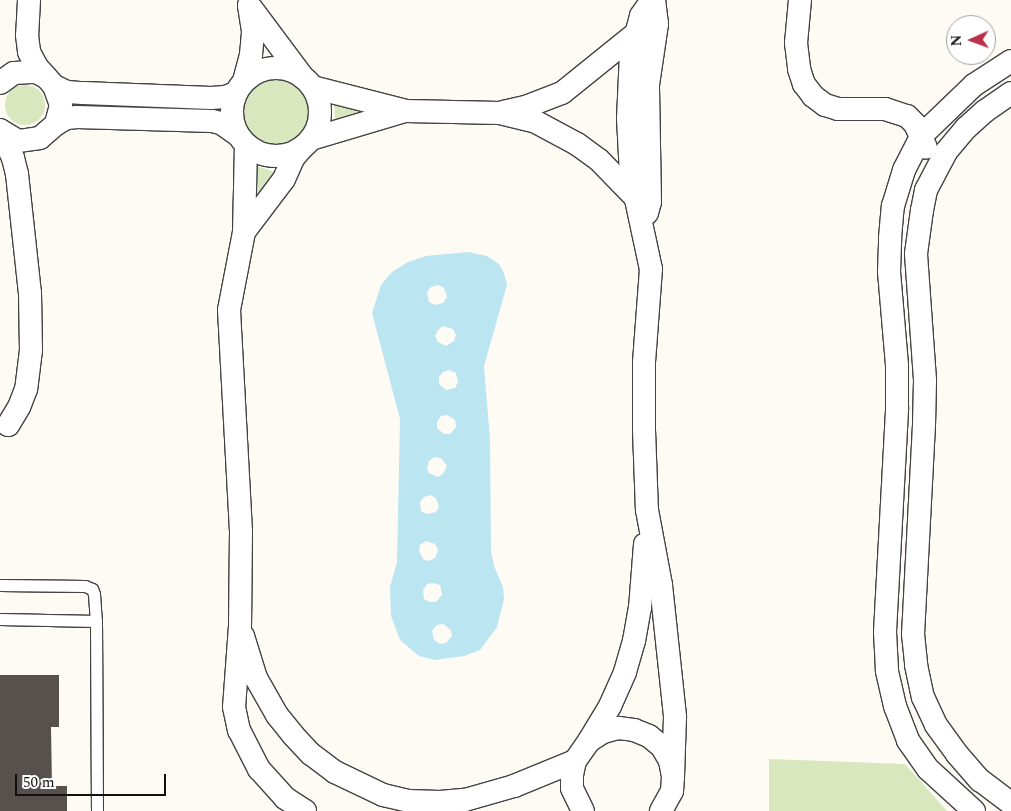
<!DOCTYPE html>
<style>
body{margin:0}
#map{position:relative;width:1011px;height:811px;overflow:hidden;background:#fefbf4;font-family:Spectral,serif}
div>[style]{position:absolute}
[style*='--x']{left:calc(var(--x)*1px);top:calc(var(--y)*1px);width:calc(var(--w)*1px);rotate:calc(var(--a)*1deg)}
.green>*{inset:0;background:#d9e7bf}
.round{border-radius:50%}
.water>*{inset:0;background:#bce5f2}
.building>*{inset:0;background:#58504d}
.roads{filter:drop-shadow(1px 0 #434343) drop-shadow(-1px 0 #434343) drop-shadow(0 1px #434343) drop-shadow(0 -1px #434343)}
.lane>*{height:11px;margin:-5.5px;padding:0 5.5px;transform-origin:5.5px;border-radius:5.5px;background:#fff}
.street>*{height:22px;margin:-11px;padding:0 11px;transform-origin:11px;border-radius:11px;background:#fff}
.street>.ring{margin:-11px;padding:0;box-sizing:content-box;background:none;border:22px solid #fff;border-radius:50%}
span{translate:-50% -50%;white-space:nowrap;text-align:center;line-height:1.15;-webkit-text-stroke:5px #fff;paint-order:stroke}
.north{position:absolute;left:946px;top:15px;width:50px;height:50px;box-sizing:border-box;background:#fff;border:1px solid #9f9f9f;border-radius:50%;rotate:268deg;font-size:14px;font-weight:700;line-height:20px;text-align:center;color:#101010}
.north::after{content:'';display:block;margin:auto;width:18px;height:22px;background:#b83148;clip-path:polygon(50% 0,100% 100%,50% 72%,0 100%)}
.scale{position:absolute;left:15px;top:774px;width:151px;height:22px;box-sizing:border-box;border:2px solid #101010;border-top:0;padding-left:6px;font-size:15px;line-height:18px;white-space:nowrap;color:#101010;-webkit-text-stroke:4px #fff;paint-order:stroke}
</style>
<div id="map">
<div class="green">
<div class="round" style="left:242px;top:78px;width:68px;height:68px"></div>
<div class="round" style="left:5px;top:85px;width:40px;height:40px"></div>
<div style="clip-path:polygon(334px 100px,366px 111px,335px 122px)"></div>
<div style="clip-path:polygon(253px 165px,275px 172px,251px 204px)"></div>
<div style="clip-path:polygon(769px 759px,905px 764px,947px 811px,769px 811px)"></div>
</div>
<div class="water">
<div style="clip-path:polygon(evenodd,468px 252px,487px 256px,499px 264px,504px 273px,507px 285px,484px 366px,490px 440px,491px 551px,494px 566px,503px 587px,504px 599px,497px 627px,480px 650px,464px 656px,435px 660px,419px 656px,400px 640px,391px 616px,390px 587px,397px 562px,400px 419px,372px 313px,381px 285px,392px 272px,408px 262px,426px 256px,468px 252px,438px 285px,444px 288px,447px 297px,443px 303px,435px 305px,429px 302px,427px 292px,431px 287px,438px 285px,468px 252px,443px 326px,453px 329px,456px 335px,454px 341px,446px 346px,438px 342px,435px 336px,438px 330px,443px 326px,468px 252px,449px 370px,456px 373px,458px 382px,455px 388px,446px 390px,439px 384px,439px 377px,443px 372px,449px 370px,468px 252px,447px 415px,455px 420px,456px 427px,450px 434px,444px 434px,437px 428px,437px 422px,441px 416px,447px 415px,468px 252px,434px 457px,441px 458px,447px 466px,443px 474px,438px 477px,429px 473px,427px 468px,429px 461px,434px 457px,468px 252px,430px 495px,436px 498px,439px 507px,436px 512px,427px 514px,421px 511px,420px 502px,424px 497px,430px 495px,468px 252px,426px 541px,435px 544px,438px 550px,435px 558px,429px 561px,423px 559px,419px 551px,420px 545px,426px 541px,468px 252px,433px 583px,440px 585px,442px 595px,436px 602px,430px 602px,424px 599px,423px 590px,427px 584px,433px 583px,468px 252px,443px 624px,451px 630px,452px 636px,446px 643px,440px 644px,434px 640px,432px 631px,437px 625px,443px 624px)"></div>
</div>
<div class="building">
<div style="clip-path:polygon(0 675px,59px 675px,59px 727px,51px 727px,52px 786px,67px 786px,67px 811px,0 811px)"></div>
</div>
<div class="roads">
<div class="lane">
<div style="--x:0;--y:585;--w:85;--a:0.7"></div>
<div style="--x:85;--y:586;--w:8;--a:23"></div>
<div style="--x:92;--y:589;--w:5;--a:68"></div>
<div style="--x:94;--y:594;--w:27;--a:86"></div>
<div style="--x:0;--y:619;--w:96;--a:1.2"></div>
<div style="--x:96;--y:621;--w:190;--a:89.7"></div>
</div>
<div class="street">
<div style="--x:29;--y:0;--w:35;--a:93"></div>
<div style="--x:27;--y:35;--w:17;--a:83"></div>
<div style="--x:29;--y:52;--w:17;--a:62"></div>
<div style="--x:37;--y:67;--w:13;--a:48"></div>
<div style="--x:652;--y:0;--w:19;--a:125"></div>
<div style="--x:641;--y:16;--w:38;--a:105"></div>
<div style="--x:631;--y:53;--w:65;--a:92.6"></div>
<div style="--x:628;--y:118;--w:58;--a:87"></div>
<div style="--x:631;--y:176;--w:95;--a:77.9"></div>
<div style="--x:651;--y:269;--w:94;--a:94.3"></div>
<div style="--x:644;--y:363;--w:67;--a:90"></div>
<div style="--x:644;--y:430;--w:80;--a:87.9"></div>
<div style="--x:647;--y:510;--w:76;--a:79.4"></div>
<div style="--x:661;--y:585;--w:133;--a:83.9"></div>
<div style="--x:675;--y:717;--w:60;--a:91.9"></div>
<div style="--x:800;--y:0;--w:43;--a:95.3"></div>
<div style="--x:796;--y:43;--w:26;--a:83"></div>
<div style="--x:799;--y:69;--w:16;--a:72"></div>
<div style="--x:804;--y:84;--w:15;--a:53"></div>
<div style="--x:813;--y:96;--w:15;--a:37"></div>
<div style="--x:825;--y:105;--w:14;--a:17"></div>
<div style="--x:838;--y:109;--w:47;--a:0"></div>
<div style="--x:885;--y:109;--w:23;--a:18"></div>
<div style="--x:907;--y:116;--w:11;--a:45"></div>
<div style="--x:915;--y:124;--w:26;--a:65"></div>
<div style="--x:249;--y:5;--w:89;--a:53.3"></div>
<div class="ring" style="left:232px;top:68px;width:66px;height:66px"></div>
<div style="--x:244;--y:81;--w:27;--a:-75"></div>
<div style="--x:251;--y:55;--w:24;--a:-85"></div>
<div style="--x:253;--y:31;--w:25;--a:-99"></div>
<div style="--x:0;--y:83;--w:17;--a:-36"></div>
<div style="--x:14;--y:73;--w:22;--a:-3"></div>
<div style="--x:36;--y:72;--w:11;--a:27"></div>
<div style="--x:46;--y:77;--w:12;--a:48"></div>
<div style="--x:54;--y:86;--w:20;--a:70"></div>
<div style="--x:61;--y:105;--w:20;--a:105"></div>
<div style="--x:56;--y:124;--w:21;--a:139"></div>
<div style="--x:40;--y:138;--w:22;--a:172"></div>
<div style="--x:18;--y:141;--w:21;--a:-149"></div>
<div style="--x:54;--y:86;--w:14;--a:25"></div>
<div style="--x:67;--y:92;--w:16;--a:4"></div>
<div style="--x:83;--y:93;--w:128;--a:2.2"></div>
<div style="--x:211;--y:98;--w:14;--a:-4"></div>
<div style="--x:225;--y:97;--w:12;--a:-20"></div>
<div style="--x:312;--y:87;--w:97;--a:14.3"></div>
<div style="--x:406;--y:111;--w:94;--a:1.2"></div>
<div style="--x:500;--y:113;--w:37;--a:14"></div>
<div style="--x:536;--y:122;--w:47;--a:28.2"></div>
<div style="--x:577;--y:144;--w:27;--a:36"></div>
<div style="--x:599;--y:160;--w:52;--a:45.8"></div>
<div style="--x:1011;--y:93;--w:32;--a:145"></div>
<div style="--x:985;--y:111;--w:25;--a:138"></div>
<div style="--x:966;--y:128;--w:31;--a:130"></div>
<div style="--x:946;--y:152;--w:43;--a:117.8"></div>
<div style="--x:926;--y:190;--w:20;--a:101"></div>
<div style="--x:922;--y:210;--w:44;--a:97.8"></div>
<div style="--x:916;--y:254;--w:127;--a:85.9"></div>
<div style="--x:925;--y:381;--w:44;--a:91.3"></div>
<div style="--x:924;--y:425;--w:209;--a:93"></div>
<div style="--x:913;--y:634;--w:31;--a:84"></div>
<div style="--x:916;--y:665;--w:33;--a:78"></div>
<div style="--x:923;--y:697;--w:31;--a:65"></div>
<div style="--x:936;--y:725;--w:36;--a:54"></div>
<div style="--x:957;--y:754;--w:35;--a:49"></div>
<div style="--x:980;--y:780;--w:39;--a:37"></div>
<div style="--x:503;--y:112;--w:26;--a:-13"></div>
<div style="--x:528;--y:106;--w:36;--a:-21"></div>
<div style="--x:562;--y:93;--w:94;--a:-38.9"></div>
<div style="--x:56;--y:124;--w:13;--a:-29"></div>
<div style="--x:67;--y:118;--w:10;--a:-6"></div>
<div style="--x:77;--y:117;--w:135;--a:1.7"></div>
<div style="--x:212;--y:121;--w:9;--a:13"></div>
<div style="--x:221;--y:123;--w:19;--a:35"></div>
<div style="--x:0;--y:130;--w:31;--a:65"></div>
<div style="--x:13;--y:158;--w:16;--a:76"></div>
<div style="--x:17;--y:174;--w:120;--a:83.8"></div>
<div style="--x:30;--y:293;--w:57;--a:89"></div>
<div style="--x:31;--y:350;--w:39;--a:97"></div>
<div style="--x:26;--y:389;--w:19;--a:111"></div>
<div style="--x:19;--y:407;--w:21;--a:121"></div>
<div style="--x:311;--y:139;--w:98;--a:-16.6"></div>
<div style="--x:246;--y:145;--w:87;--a:91.3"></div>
<div style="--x:244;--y:232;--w:79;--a:100.9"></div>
<div style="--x:229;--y:310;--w:222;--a:86.9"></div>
<div style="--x:241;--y:532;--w:94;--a:90.6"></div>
<div style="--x:240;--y:626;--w:81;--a:94.2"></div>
<div style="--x:234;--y:707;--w:24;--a:78"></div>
<div style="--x:239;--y:730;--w:44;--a:62.9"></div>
<div style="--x:259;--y:769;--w:39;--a:48"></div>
<div style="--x:285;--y:798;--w:24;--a:33"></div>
<div style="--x:647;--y:213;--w:11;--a:-75"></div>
<div style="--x:650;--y:202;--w:117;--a:-91"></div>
<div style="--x:648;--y:85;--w:62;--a:-81.6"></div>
<div style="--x:657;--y:24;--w:24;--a:-97"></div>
<div style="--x:244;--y:232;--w:66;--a:-53"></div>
<div style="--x:284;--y:179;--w:24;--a:-66"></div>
<div style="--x:294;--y:157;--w:11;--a:-49"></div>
<div style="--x:243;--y:636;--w:44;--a:72.8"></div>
<div style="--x:256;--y:678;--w:43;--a:60.4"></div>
<div style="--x:277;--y:715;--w:26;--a:51"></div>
<div style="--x:293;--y:735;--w:26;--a:47"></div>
<div style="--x:311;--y:754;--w:30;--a:37"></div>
<div style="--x:335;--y:772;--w:53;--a:25.6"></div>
<div style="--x:383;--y:795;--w:26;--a:13"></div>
<div style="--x:408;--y:801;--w:32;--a:2"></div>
<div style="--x:440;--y:802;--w:25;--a:-5"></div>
<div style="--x:465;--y:800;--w:51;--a:-15.9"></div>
<div style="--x:514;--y:786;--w:66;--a:-22.3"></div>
<div style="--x:589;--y:741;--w:41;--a:-59"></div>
<div style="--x:610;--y:706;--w:37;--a:-66"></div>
<div style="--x:625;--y:672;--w:32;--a:-74"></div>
<div style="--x:634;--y:641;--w:34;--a:-80"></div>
<div style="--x:640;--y:608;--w:64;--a:-85.5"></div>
<div style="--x:583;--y:811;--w:25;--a:-116"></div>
<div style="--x:572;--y:788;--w:13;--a:-90"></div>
<div style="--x:572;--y:775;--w:14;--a:-78"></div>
<div style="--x:575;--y:761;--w:24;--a:-55"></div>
<div style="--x:589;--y:741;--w:17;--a:-33"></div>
<div style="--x:603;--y:732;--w:16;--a:-15"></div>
<div style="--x:618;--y:728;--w:16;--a:7"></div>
<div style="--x:634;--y:730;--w:16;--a:22"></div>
<div style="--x:649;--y:736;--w:17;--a:40"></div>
<div style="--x:662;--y:747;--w:16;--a:60"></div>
<div style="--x:670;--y:761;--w:16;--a:79"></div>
<div style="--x:673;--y:777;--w:14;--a:94"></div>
<div style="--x:672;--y:791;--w:23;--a:119"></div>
<div style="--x:974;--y:811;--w:62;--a:-137.6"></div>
<div style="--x:928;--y:769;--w:35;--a:-125"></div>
<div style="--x:908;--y:740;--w:36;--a:-111"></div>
<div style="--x:895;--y:706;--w:37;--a:-103"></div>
<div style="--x:887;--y:670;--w:38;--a:-93"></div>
<div style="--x:885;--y:632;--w:225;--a:-86.9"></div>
<div style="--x:897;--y:407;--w:42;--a:-90"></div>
<div style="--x:897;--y:365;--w:93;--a:-94.9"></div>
<div style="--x:889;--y:272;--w:34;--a:-88"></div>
<div style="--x:890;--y:238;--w:32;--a:-85"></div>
<div style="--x:893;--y:206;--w:38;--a:-73"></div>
<div style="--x:904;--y:170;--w:38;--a:-63"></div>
<div style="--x:921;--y:136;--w:74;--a:-43.9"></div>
<div style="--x:974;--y:85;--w:44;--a:-33"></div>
</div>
</div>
<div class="north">N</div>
<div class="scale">50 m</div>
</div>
